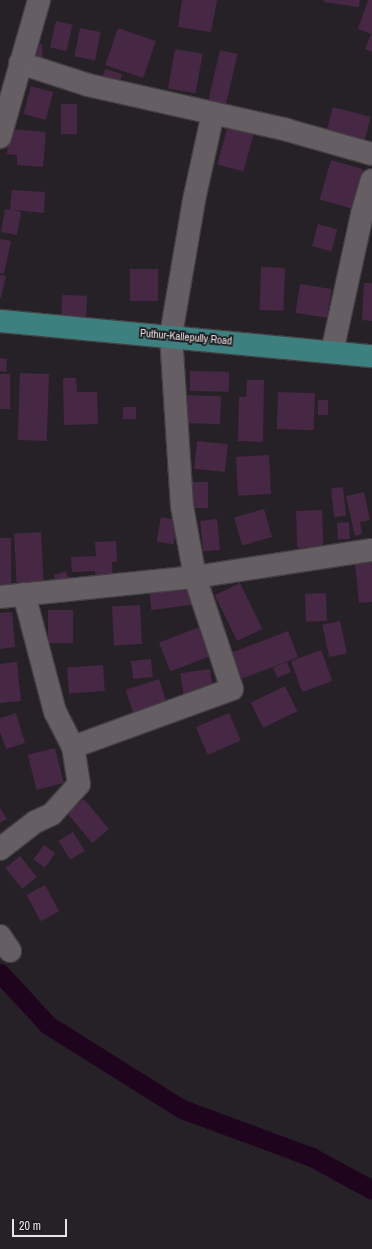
<!DOCTYPE html>
<style>
body{margin:0}
#map{position:relative;width:372px;height:1249px;overflow:hidden;background:#262126;font-family:"Archivo Narrow",sans-serif}
div>[style]{position:absolute}
[style*='--x']{left:calc(var(--x)*1px);top:calc(var(--y)*1px);width:calc(var(--w)*1px);rotate:calc(var(--a)*1deg)}
.canal>*{height:19px;margin:-9.5px;padding:0 9.5px;transform-origin:9.5px;border-radius:9.5px;background:#1f041e}
.building>*{inset:0;background:#462744;transform-origin:0 0}
.roads{filter:drop-shadow(1px 0 #433f43) drop-shadow(-1px 0 #433f43) drop-shadow(0 1px #433f43) drop-shadow(0 -1px #433f43)}
.minor>*{height:22px;margin:-11px;padding:0 11px;transform-origin:11px;border-radius:11px;background:#655f64}
.major>*{height:22px;margin:-11px;padding:0 11px;transform-origin:11px;border-radius:11px;background:#3d8080}
span{translate:-50% -50%;white-space:nowrap;text-align:center;line-height:1.15;-webkit-text-stroke:3.5px #1c181c;paint-order:stroke}
.street-label{font-size:11px;color:#e7e4e7}
.scale{position:absolute;left:12px;top:1219px;width:55px;height:18px;box-sizing:border-box;border:2px solid #e7e4e7;border-top:0;padding-left:5px;font-size:12px;line-height:14px;white-space:nowrap;color:#e7e4e7;-webkit-text-stroke:3px #1c181c;paint-order:stroke}
</style>
<div id="map">
<div class="canal">
<div style="--x:0;--y:973;--w:71;--a:47.3"></div>
<div style="--x:48;--y:1025;--w:158;--a:32.1"></div>
<div style="--x:182;--y:1109;--w:139;--a:20.3"></div>
<div style="--x:312;--y:1157;--w:68;--a:28.8"></div>
</div>
<div class="building">
<div style="clip-path:polygon(182px 0,217px 0,211px 32px,178px 27px)"></div>
<div style="clip-path:polygon(324px 0,360px 0,359px 7px,323px 2px)"></div>
<div style="clip-path:polygon(368px 0,372px 0,372px 52px,365px 49px,371px 34px,358px 29px)"></div>
<div style="left:56px;top:21px;width:17px;height:27px;rotate:13deg"></div>
<div style="left:80px;top:28px;width:21px;height:29px;rotate:11deg"></div>
<div style="left:118px;top:28px;width:40px;height:39px;rotate:19deg"></div>
<div style="left:42px;top:44px;width:20px;height:10px;rotate:87deg"></div>
<div style="left:175px;top:49px;width:28px;height:40px;rotate:10deg"></div>
<div style="left:220px;top:50px;width:18px;height:51px;rotate:13deg"></div>
<div style="left:105px;top:69px;width:18px;height:12px;rotate:16deg"></div>
<div style="left:31px;top:86px;width:23px;height:29px;rotate:15deg"></div>
<div style="left:61px;top:104px;width:16px;height:30px"></div>
<div style="left:333px;top:107px;width:39px;height:31px;rotate:15deg"></div>
<div style="left:228px;top:125px;width:27px;height:41px;rotate:15deg"></div>
<div style="clip-path:polygon(9px 129px,46px 132px,43px 167px,17px 165px,17px 155px,7px 154px)"></div>
<div style="left:331px;top:160px;width:33px;height:41px;rotate:16deg"></div>
<div style="clip-path:polygon(12px 190px,45px 192px,44px 213px,13px 210px,21px 212px,17px 235px,1px 232px,5px 209px,10px 210px)"></div>
<div style="left:318px;top:224px;width:20px;height:23px;rotate:15deg"></div>
<div style="clip-path:polygon(0 239px,11px 241px,4px 274px,0 273px)"></div>
<div style="left:261px;top:267px;width:24px;height:43px;rotate:2deg"></div>
<div style="left:158px;top:269px;width:32px;height:28px;rotate:90deg"></div>
<div style="clip-path:polygon(0 275px,6px 276px,1px 298px,0 298px)"></div>
<div style="clip-path:polygon(364px 283px,372px 283px,372px 321px,362px 320px)"></div>
<div style="left:300px;top:284px;width:32px;height:29px;rotate:9deg"></div>
<div style="left:62px;top:295px;width:25px;height:26px;rotate:2deg"></div>
<div style="clip-path:polygon(0 358px,7px 359px,6px 372px,0 371px)"></div>
<div style="left:190px;top:371px;width:39px;height:20px;rotate:1deg"></div>
<div style="left:20px;top:373px;width:29px;height:67px;rotate:2deg"></div>
<div style="left:0;top:374px;width:10px;height:35px"></div>
<div style="clip-path:polygon(63px 378px,76px 378px,77px 392px,97px 392px,98px 424px,64px 425px)"></div>
<div style="clip-path:polygon(247px 380px,264px 380px,263px 442px,238px 441px,239px 397px,246px 397px)"></div>
<div style="left:278px;top:392px;width:37px;height:37px;rotate:2deg"></div>
<div style="left:184px;top:395px;width:37px;height:28px;rotate:2deg"></div>
<div style="left:318px;top:400px;width:10px;height:15px"></div>
<div style="left:123px;top:407px;width:13px;height:12px"></div>
<div style="left:197px;top:441px;width:31px;height:28px;rotate:6deg"></div>
<div style="left:269px;top:455px;width:39px;height:33px;rotate:87deg"></div>
<div style="left:191px;top:482px;width:17px;height:26px"></div>
<div style="left:343px;top:487px;width:29px;height:12px;rotate:84deg"></div>
<div style="clip-path:polygon(364px 492px,370px 520px,360px 522px,362px 534px,355px 536px,346px 496px)"></div>
<div style="left:264px;top:509px;width:29px;height:31px;rotate:74deg"></div>
<div style="left:322px;top:510px;width:37px;height:26px;rotate:88deg"></div>
<div style="left:161px;top:517px;width:17px;height:25px;rotate:10deg"></div>
<div style="left:217px;top:519px;width:31px;height:17px;rotate:84deg"></div>
<div style="left:349px;top:522px;width:17px;height:12px;rotate:87deg"></div>
<div style="left:41px;top:532px;width:53px;height:27px;rotate:87deg"></div>
<div style="left:0;top:538px;width:11px;height:46px"></div>
<div style="clip-path:polygon(116px 541px,117px 562px,112px 562px,113px 581px,95px 583px,95px 571px,72px 572px,71px 557px,96px 556px,95px 542px)"></div>
<div style="clip-path:polygon(372px 561px,372px 602px,359px 603px,355px 563px)"></div>
<div style="clip-path:polygon(66px 571px,69px 579px,56px 584px,54px 575px)"></div>
<div style="left:240px;top:583px;width:51px;height:28px;rotate:64deg"></div>
<div style="left:191px;top:588px;width:17px;height:42px;rotate:83deg"></div>
<div style="left:326px;top:593px;width:28px;height:21px;rotate:88deg"></div>
<div style="left:140px;top:605px;width:39px;height:28px;rotate:87deg"></div>
<div style="left:48px;top:610px;width:25px;height:33px"></div>
<div style="clip-path:polygon(12px 612px,15px 647px,0 649px,0 613px)"></div>
<div style="left:340px;top:621px;width:33px;height:18px;rotate:78deg"></div>
<div style="left:202px;top:626px;width:31px;height:46px;rotate:69deg"></div>
<div style="left:288px;top:631px;width:28px;height:60px;rotate:69deg"></div>
<div style="left:321px;top:650px;width:33px;height:32px;rotate:70deg"></div>
<div style="left:151px;top:659px;width:18px;height:20px;rotate:84deg"></div>
<div style="clip-path:polygon(17px 662px,21px 701px,0 703px,0 664px)"></div>
<div style="left:287px;top:662px;width:11px;height:15px;rotate:68deg"></div>
<div style="left:103px;top:665px;width:26px;height:36px;rotate:86deg"></div>
<div style="left:210px;top:669px;width:22px;height:30px;rotate:82deg"></div>
<div style="left:159px;top:679px;width:28px;height:35px;rotate:72deg"></div>
<div style="left:285px;top:686px;width:28px;height:38px;rotate:64deg"></div>
<div style="clip-path:polygon(16px 713px,25px 743px,6px 749px,0 732px,0 718px)"></div>
<div style="left:229px;top:713px;width:30px;height:36px;rotate:67deg"></div>
<div style="left:55px;top:748px;width:36px;height:28px;rotate:76deg"></div>
<div style="left:84px;top:799px;width:39px;height:22px;rotate:50deg"></div>
<div style="clip-path:polygon(0 808px,7px 819px,0 823px)"></div>
<div style="left:73px;top:832px;width:22px;height:17px;rotate:58deg"></div>
<div style="left:44px;top:845px;width:14px;height:18px;rotate:36deg"></div>
<div style="left:20px;top:856px;width:27px;height:19px;rotate:51deg"></div>
<div style="left:45px;top:885px;width:30px;height:21px;rotate:62deg"></div>
</div>
<div class="roads">
<div class="minor">
<div style="--x:20;--y:63;--w:71;--a:17.9"></div>
<div style="--x:88;--y:85;--w:204;--a:12.7"></div>
<div style="--x:287;--y:130;--w:88;--a:15.8"></div>
<div style="--x:0;--y:137;--w:142;--a:-74.1"></div>
<div style="--x:332;--y:352;--w:141;--a:-77.7"></div>
<div style="--x:362;--y:214;--w:35;--a:-74"></div>
<div style="--x:0;--y:597;--w:196;--a:-5.9"></div>
<div style="--x:195;--y:577;--w:179;--a:-8.7"></div>
<div style="--x:73;--y:747;--w:169;--a:-20"></div>
<div style="--x:232;--y:689;--w:118;--a:-108.3"></div>
<div style="--x:195;--y:577;--w:72;--a:-100.4"></div>
<div style="--x:182;--y:506;--w:171;--a:-93.7"></div>
<div style="--x:171;--y:335;--w:137;--a:-80.3"></div>
<div style="--x:194;--y:200;--w:89;--a:-77.7"></div>
<div style="--x:0;--y:849;--w:44;--a:-37.6"></div>
<div style="--x:35;--y:822;--w:19;--a:-25"></div>
<div style="--x:52;--y:814;--w:40;--a:-48"></div>
<div style="--x:79;--y:784;--w:37;--a:-99"></div>
<div style="--x:73;--y:747;--w:39;--a:-117"></div>
<div style="--x:55;--y:712;--w:122;--a:-104.7"></div>
<div style="--x:0;--y:936;--w:18;--a:56"></div>
</div>
<div class="major">
<div style="--x:0;--y:321;--w:374;--a:5.4"></div>
</div>
</div>
<div class="street-label">
<span style="left:186px;top:337px;rotate:5deg">Puthur-Kallepully Road</span>
</div>
<div class="scale">20 m</div>
</div>
